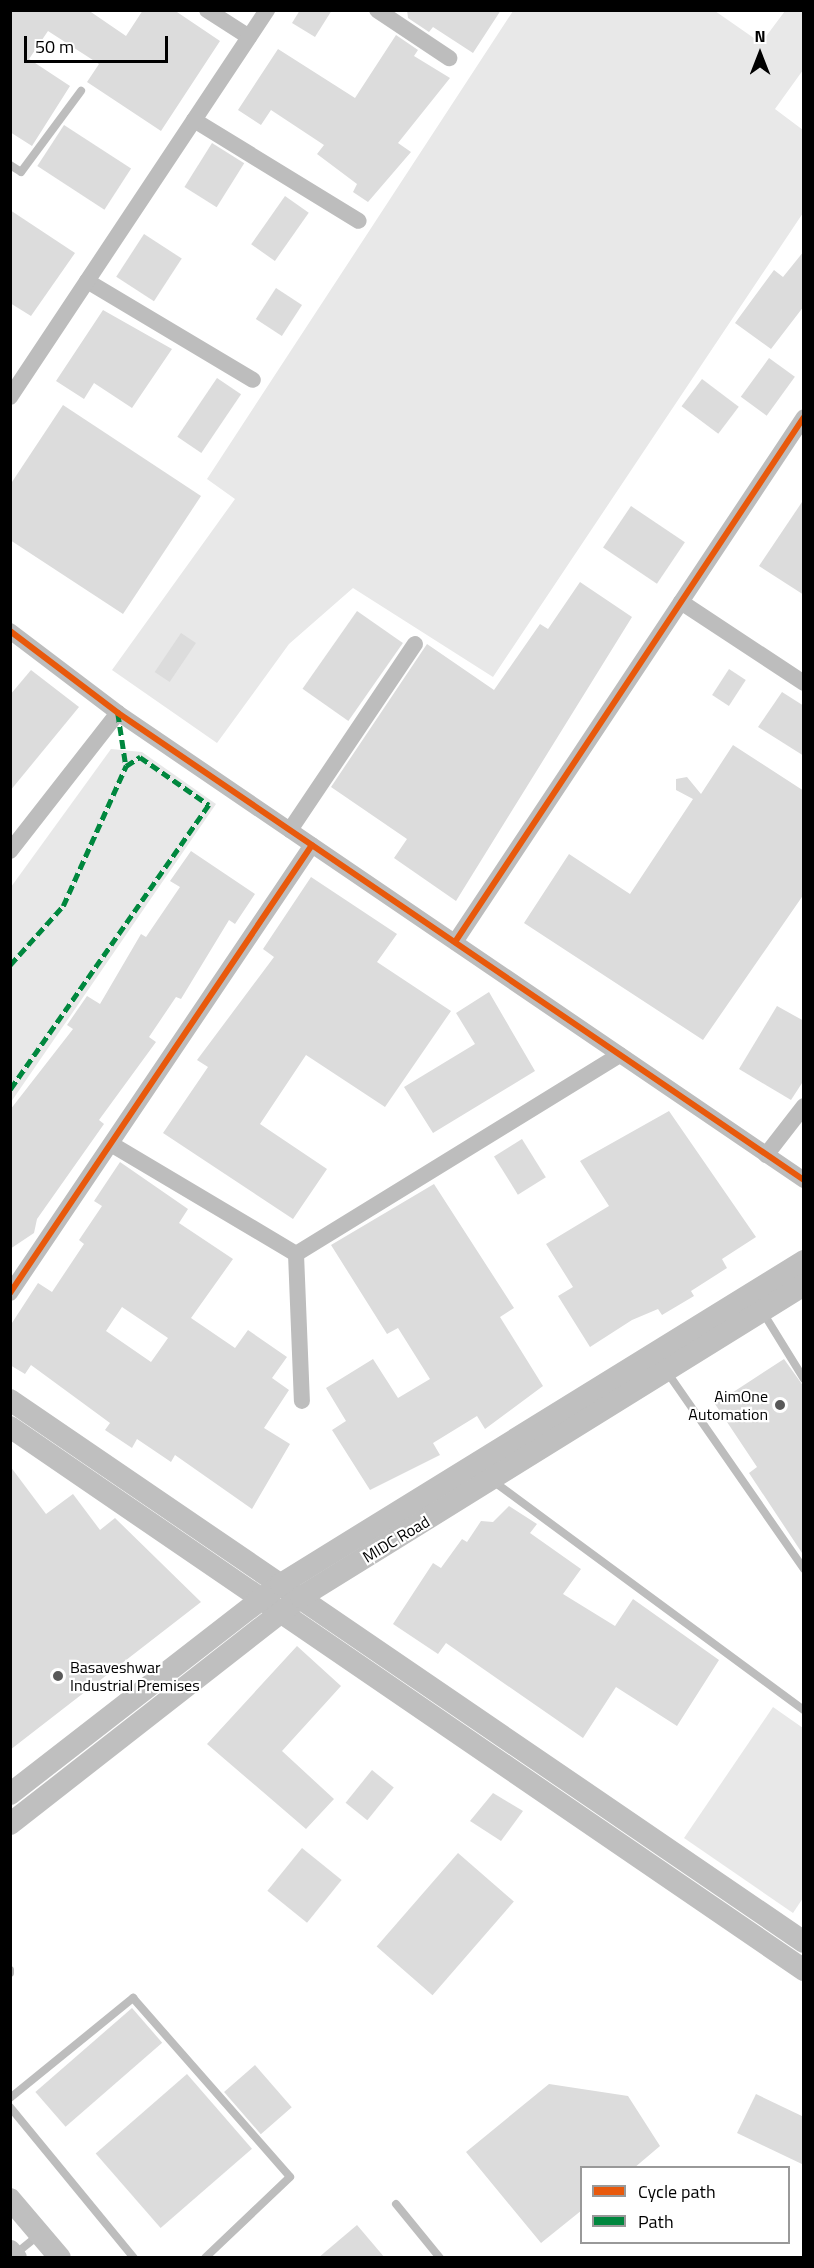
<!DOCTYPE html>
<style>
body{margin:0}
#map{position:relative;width:814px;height:2268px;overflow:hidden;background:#fff;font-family:"Titillium Web",sans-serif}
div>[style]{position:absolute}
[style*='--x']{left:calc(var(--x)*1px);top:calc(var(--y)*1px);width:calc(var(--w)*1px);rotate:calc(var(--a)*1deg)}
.green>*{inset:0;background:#e8e8e8}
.building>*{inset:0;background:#dcdcdc;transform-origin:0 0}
.lane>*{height:8px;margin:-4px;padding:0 4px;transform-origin:4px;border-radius:4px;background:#bdbdbd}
.street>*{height:16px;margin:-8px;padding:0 8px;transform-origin:8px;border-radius:8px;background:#bdbdbd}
.secondary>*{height:22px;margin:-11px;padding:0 11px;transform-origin:11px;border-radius:11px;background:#bfbfbf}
.quiet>*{height:4.5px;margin-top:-2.25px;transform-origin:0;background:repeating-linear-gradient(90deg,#00873e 0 9px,transparent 0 13.5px)}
.cycleway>*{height:6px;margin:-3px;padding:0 3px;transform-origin:3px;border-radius:3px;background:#e8590c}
.dots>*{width:16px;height:16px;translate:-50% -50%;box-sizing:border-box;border:3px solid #fff;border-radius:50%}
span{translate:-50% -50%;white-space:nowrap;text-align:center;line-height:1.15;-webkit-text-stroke:4.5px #fff;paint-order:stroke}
.poi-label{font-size:16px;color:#000}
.right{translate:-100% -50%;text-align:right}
.left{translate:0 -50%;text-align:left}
.street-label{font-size:16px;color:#000}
.frame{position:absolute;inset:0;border:12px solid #000;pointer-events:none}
.legend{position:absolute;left:580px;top:2166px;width:210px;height:78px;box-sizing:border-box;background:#fff;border:2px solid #999;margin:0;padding:8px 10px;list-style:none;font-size:18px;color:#000}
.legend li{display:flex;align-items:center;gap:12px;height:30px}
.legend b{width:30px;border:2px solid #999}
.north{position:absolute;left:730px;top:24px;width:60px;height:60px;-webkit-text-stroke:4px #fff;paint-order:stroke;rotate:0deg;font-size:16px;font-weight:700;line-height:24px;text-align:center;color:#000}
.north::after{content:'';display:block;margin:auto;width:21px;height:27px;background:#000;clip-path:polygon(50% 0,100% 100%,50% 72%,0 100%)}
.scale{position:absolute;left:24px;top:36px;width:144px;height:27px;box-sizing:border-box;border:3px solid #000;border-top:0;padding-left:8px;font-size:18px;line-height:21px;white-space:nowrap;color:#000;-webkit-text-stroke:4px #fff;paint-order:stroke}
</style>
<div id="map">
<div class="green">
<div style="clip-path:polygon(513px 11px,715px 11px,761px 43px,785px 11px,803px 11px,803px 70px,775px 109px,803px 130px,803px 213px,493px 677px,353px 588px,289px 644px,217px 743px,112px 670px,235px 499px,207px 479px)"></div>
<div style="clip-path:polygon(111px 749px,142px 752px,216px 804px,11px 1102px,11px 887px)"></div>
<div style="clip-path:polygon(773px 1707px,803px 1728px,803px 1898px,793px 1913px,684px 1838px)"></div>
</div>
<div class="building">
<div style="clip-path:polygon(10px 10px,88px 10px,126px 36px,143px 10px,174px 10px,220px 41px,161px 131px,87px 82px,99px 64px,48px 31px,29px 59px,70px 86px,32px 146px,10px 132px)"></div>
<div style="clip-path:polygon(300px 10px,332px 10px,315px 37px,292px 23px)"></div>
<div style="clip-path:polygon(407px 10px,501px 10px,473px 53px,433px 27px,429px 32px,408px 18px)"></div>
<div style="clip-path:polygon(396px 35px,418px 50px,414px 56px,450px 78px,398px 143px,411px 152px,368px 202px,353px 192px,357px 184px,317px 154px,324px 145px,271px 110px,261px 125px,238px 110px,278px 49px,355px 98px)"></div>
<div style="left:64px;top:125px;width:80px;height:49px;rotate:33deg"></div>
<div style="left:212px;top:143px;width:38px;height:52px;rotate:32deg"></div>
<div style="left:285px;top:196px;width:29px;height:59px;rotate:35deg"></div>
<div style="clip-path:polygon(10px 210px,75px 253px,31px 316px,10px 303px)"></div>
<div style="left:144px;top:234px;width:45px;height:51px;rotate:33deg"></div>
<div style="clip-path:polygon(804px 251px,804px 306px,771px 349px,735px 323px,774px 270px,783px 277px)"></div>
<div style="left:276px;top:288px;width:31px;height:37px;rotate:33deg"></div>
<div style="clip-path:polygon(103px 310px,172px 349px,132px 408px,94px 383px,84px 399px,56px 381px)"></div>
<div style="left:769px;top:358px;width:32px;height:48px;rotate:36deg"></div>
<div style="left:217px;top:378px;width:29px;height:71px;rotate:34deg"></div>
<div style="left:702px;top:379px;width:46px;height:34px;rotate:37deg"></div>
<div style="clip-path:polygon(63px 405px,201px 496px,123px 614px,10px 540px,10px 485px)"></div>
<div style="clip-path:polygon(804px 499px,804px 595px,759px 566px)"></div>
<div style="left:631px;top:506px;width:65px;height:50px;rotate:34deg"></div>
<div style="clip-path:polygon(580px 582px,632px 617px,456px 901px,394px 858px,407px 839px,331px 787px,427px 644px,494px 690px,540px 624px,548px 629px)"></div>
<div style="left:357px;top:611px;width:56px;height:95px;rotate:35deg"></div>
<div style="left:181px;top:633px;width:18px;height:47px;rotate:34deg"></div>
<div style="left:729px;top:669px;width:20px;height:31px;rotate:33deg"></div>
<div style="clip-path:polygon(31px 670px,79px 707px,10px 791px,10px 695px)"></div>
<div style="clip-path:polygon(782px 692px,804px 706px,804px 756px,758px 727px)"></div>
<div style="clip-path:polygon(733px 745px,804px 791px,804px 894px,703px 1040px,524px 923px,569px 854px,630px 894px,693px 799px,676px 790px,676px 779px,687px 777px,701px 794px)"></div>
<div style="clip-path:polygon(191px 851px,255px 894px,235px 924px,229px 920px,181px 999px,176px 997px,149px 1037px,156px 1042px,99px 1120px,104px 1124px,37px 1219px,34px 1233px,10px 1249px,10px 1110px,73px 1029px,67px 1025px,87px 996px,100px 1004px,141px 934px,146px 937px,180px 887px,170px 881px)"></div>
<div style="clip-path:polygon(311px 877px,397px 934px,377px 962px,451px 1011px,385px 1107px,306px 1055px,260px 1124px,327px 1169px,293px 1219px,163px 1133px,208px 1067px,197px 1060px,274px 957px,263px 949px)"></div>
<div style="clip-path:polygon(489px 992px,535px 1071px,433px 1133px,404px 1087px,475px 1044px,456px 1013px)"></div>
<div style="clip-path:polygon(777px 1006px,804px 1021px,804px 1080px,791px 1100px,739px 1069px)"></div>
<div style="clip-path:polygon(669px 1111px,756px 1237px,722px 1259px,727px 1268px,691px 1291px,694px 1296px,662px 1315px,658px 1309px,632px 1320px,590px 1347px,558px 1296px,573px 1287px,546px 1244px,609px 1206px,580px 1161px)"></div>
<div style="left:522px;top:1139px;width:45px;height:33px;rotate:58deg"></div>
<div style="clip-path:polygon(evenodd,120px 1162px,188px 1209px,179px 1223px,233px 1259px,191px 1318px,235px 1348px,248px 1330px,287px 1357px,272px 1378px,289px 1390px,264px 1428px,290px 1444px,252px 1509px,175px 1455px,171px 1462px,137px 1439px,132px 1448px,105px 1430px,110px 1423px,31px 1365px,25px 1374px,10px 1365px,10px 1326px,38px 1283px,52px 1292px,84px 1244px,79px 1240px,102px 1206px,94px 1201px,120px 1162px,122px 1307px,168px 1338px,151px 1362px,106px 1331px,122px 1307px)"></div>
<div style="clip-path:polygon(434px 1184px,514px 1308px,500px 1317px,543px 1386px,485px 1429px,477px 1416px,433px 1443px,440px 1455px,370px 1490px,332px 1430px,346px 1421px,326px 1388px,373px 1359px,398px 1398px,430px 1379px,398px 1328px,387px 1334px,331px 1245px)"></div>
<div style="clip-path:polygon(784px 1359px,804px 1387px,804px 1556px,749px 1473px,757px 1467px,715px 1404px)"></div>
<div style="clip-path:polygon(10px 1466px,46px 1514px,73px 1494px,100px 1530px,115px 1518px,201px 1602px,10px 1750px)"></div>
<div style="clip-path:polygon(509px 1506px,537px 1524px,530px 1533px,581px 1569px,563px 1594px,615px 1626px,633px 1599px,719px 1660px,677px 1726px,616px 1687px,583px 1738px,446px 1643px,438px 1654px,393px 1624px,433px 1563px,441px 1568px,462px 1539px,467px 1542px,481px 1521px,493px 1522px)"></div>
<div style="clip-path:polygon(297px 1646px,341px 1686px,282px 1751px,334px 1799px,306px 1829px,207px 1744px)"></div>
<div style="left:372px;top:1770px;width:28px;height:42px;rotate:39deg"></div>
<div style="clip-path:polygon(493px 1793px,523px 1811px,501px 1841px,470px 1821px)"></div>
<div style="left:302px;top:1848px;width:51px;height:55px;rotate:39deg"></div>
<div style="left:458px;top:1853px;width:74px;height:124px;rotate:41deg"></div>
<div style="left:132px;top:2008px;width:46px;height:128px;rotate:49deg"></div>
<div style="left:255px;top:2065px;width:56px;height:41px;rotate:49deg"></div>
<div style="left:187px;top:2074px;width:99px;height:121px;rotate:49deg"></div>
<div style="clip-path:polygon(549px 2084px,628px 2096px,660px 2146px,634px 2168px,582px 2168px,582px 2210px,541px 2243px,466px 2152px)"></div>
<div style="clip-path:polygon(756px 2094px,804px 2117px,804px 2165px,737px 2133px)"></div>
<div style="clip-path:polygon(357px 2225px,385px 2258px,318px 2258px)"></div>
</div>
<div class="lane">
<div style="--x:10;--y:165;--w:13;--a:32"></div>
<div style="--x:21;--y:172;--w:101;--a:-53.5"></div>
<div style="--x:762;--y:1311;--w:80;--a:58.3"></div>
<div style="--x:667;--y:1372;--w:240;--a:55.2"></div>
<div style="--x:493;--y:1481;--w:386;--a:36.4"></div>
<div style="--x:10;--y:1970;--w:3;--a:90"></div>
<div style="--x:10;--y:2098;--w:159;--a:-39.1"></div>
<div style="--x:133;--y:1998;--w:238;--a:48.7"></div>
<div style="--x:290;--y:2177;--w:117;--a:136.4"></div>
<div style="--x:10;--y:2107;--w:195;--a:50.6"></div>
<div style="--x:396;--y:2204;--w:70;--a:50.8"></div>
<div style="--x:14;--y:2255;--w:32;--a:-39"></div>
</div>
<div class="street">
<div style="--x:207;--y:10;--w:50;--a:32.7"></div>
<div style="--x:377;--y:10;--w:87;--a:33.7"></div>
<div style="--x:194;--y:120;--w:193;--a:31.5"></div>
<div style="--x:87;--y:281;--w:193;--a:30.8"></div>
<div style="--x:10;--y:397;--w:465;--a:-56.4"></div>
<div style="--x:681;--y:602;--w:147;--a:33.4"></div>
<div style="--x:10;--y:631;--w:136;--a:37.2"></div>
<div style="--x:118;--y:713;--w:830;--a:34.25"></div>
<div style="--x:290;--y:830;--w:224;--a:-56.1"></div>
<div style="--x:10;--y:851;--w:175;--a:-52"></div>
<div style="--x:455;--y:942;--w:630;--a:-56.39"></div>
<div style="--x:111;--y:1144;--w:215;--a:30.7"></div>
<div style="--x:766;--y:1155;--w:62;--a:-52.2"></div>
<div style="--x:296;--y:1254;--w:380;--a:-31.6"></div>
<div style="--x:296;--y:1254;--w:147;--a:87.7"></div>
<div style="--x:10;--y:1293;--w:540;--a:-56.02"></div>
</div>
<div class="secondary">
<div style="--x:10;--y:1400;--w:961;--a:34.32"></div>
<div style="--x:10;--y:1427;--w:962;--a:34.37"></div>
<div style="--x:10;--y:1794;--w:343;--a:-37.8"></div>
<div style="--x:281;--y:1584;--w:615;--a:-31.7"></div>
<div style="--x:10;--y:1824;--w:369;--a:-38"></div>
<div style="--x:301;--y:1597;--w:592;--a:-31.81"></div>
<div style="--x:10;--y:2199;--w:77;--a:49.7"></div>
<div style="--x:10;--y:2251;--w:9;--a:49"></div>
</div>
<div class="quiet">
<div style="--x:118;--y:713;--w:54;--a:81.4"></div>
<div style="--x:10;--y:965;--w:79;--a:-48.1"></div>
<div style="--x:63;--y:906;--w:154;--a:-65.8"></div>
<div style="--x:126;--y:766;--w:17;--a:-33"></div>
<div style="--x:140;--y:757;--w:84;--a:34.8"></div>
<div style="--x:209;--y:805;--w:348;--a:124.9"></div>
</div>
<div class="cycleway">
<div style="--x:10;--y:631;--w:136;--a:37.2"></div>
<div style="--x:118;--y:713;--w:830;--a:34.25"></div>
<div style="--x:455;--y:942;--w:630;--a:-56.39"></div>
<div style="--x:10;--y:1293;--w:540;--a:-56.02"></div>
</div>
<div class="dots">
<div style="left:780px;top:1405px;background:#595959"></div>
<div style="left:58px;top:1676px;background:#595959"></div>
</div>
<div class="poi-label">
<span class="right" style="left:768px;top:1405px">AimOne<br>Automation</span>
<span class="left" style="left:70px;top:1676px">Basaveshwar<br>Industrial Premises</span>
</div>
<div class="street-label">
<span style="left:396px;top:1539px;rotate:-31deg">MIDC Road</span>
</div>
<div class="frame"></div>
<ul class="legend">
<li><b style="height:8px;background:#e8590c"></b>Cycle path</li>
<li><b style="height:8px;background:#00873e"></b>Path</li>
</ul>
<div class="north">N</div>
<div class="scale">50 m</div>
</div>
